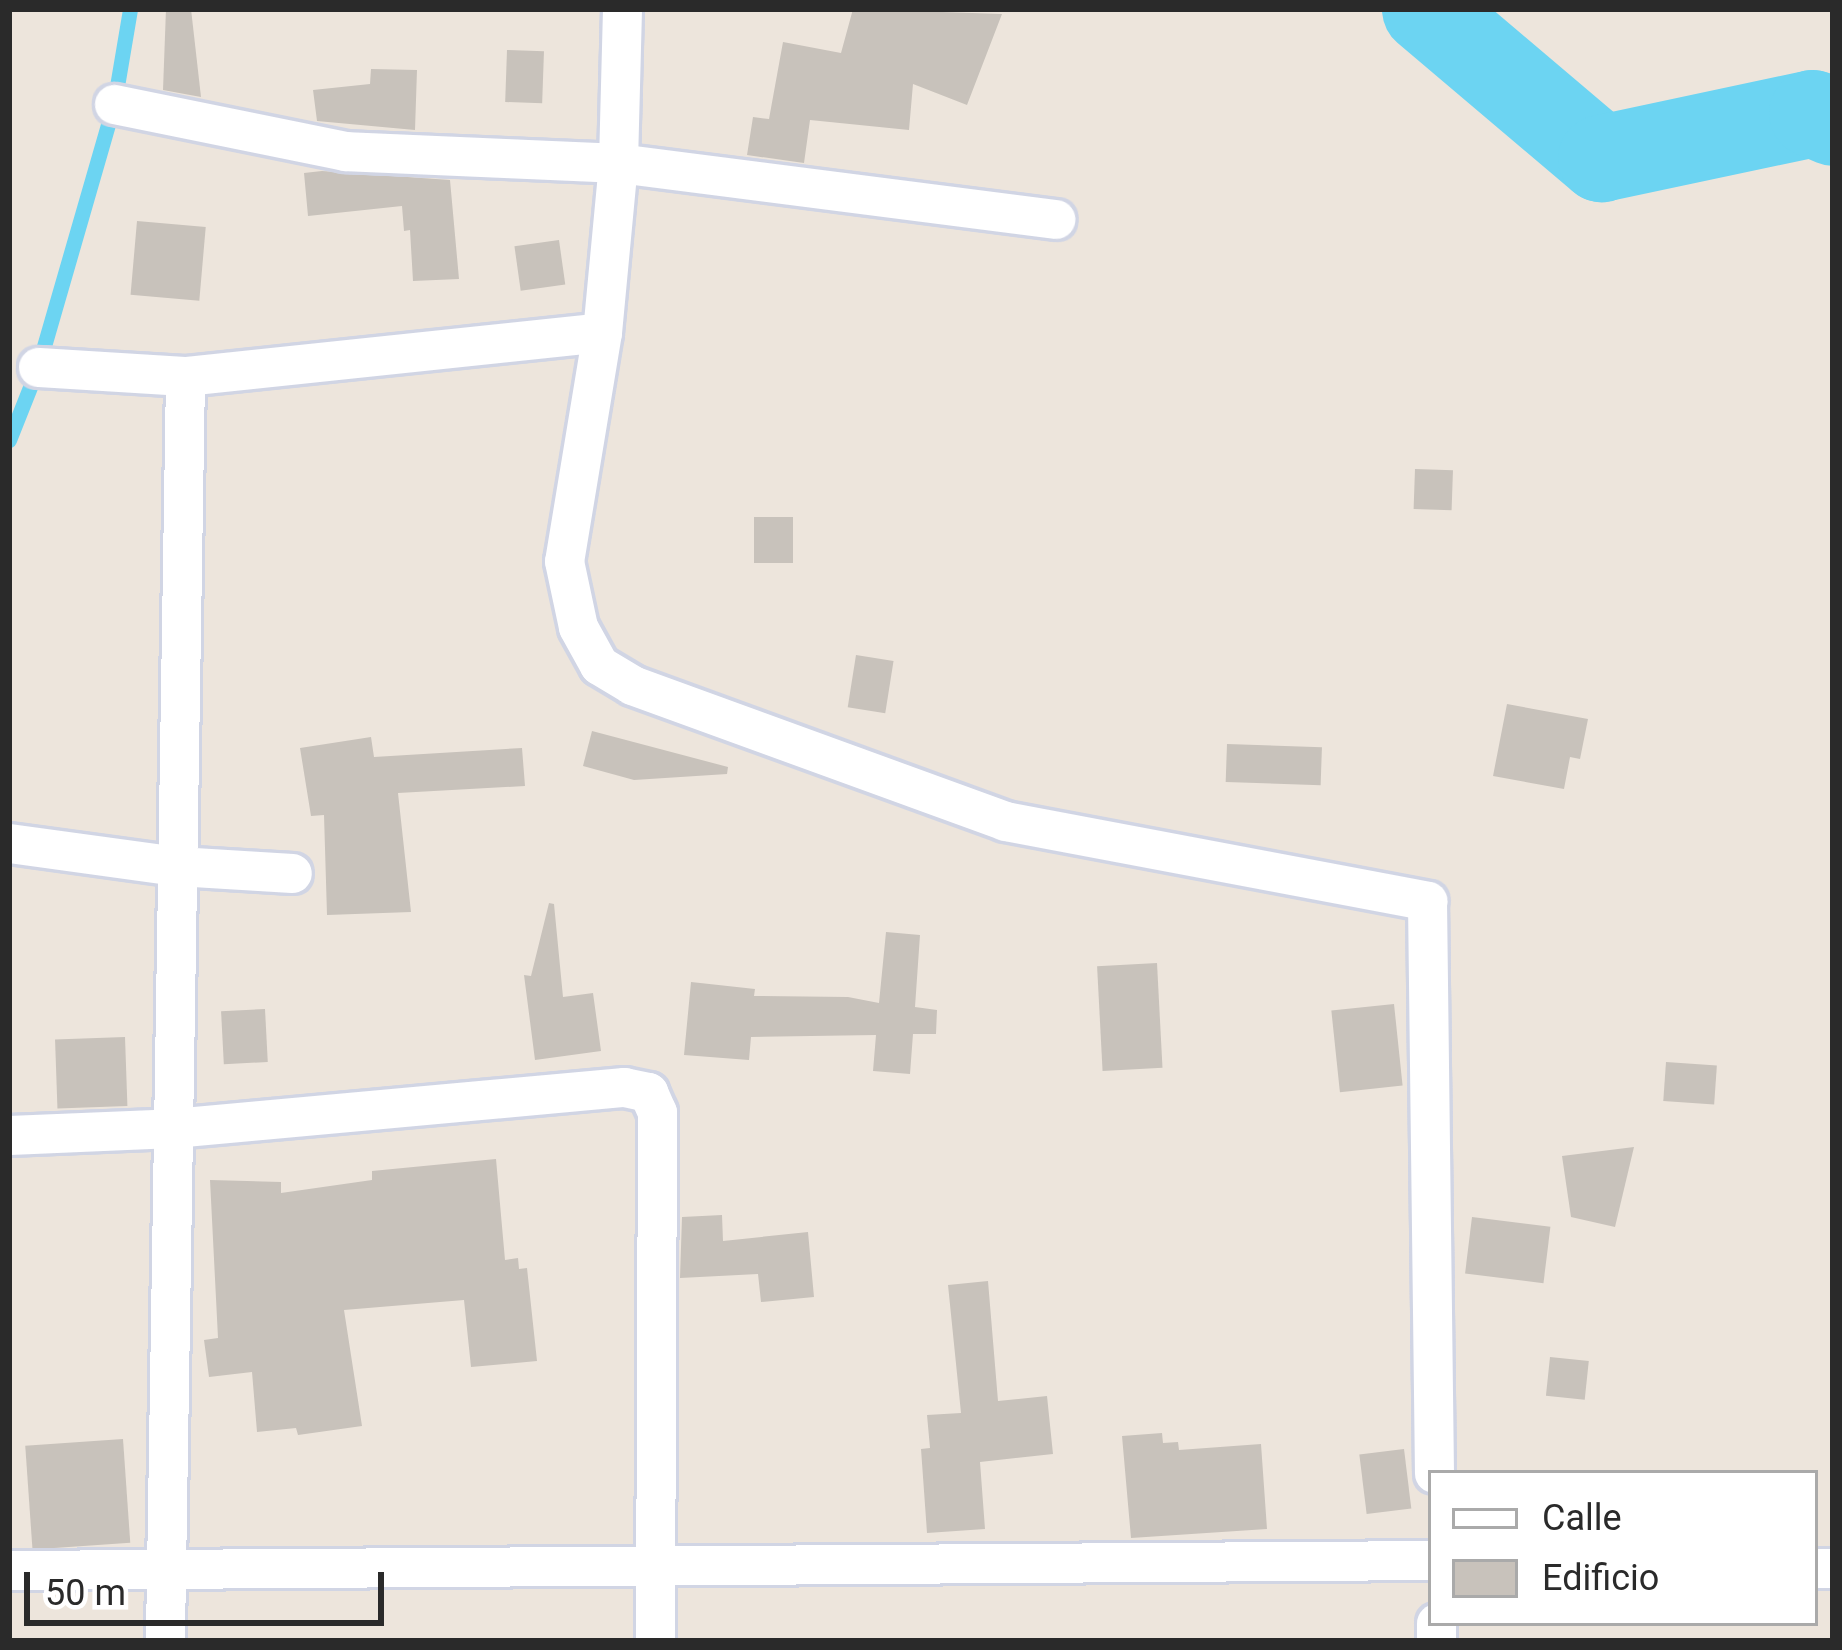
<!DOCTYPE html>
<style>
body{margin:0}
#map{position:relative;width:1842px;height:1650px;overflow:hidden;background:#ede5dc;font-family:Roboto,sans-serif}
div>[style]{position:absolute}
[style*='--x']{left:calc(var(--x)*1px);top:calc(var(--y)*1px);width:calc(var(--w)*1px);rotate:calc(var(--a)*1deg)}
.stream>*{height:15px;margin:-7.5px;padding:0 7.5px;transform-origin:7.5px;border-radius:7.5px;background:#6cd4f2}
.river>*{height:87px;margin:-43.5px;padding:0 43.5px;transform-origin:43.5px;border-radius:43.5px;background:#6cd4f2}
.building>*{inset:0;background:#c8c2bb;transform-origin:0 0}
.roads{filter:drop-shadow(3px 0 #d1d5e4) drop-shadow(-3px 0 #d1d5e4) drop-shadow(0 3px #d1d5e4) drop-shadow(0 -3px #d1d5e4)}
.street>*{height:39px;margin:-19.5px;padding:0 19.5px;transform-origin:19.5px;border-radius:19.5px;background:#fff}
span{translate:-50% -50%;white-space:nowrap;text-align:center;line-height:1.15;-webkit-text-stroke:9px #fff;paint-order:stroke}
.frame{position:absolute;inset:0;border:12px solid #2a2a2a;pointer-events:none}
.legend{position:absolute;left:1428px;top:1470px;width:390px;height:156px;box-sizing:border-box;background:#fff;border:3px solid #aaa;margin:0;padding:15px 21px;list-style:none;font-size:36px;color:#2a2a2a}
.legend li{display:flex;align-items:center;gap:24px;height:60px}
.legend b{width:60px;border:3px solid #aaa}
.scale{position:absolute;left:24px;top:1572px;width:360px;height:54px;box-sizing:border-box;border:6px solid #2a2a2a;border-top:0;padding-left:15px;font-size:36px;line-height:42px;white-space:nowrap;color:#2a2a2a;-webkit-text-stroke:9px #fff;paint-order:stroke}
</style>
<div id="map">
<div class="stream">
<div style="--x:9;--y:440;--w:79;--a:-68.3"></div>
<div style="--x:38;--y:367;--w:274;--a:-73.9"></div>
<div style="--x:114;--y:104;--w:96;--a:-80.4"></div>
</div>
<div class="river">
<div style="--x:1425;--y:9;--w:231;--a:40.3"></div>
<div style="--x:1601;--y:158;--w:216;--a:-12"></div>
<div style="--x:1812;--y:113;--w:23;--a:23"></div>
</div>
<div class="building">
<div style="clip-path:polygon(166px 9px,191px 9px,201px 97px,163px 90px)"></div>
<div style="clip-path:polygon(853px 9px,1002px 14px,967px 105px,913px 84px,909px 130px,810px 120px,804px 163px,747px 155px,753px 117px,769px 119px,783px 42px,841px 53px)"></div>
<div style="left:507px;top:50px;width:37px;height:52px;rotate:2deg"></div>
<div style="clip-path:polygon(371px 69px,417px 70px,415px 130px,317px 121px,313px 90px,370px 84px)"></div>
<div style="clip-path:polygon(322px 171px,450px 180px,459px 279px,413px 281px,410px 230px,404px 231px,402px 206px,308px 216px,304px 173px)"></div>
<div style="left:137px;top:221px;width:69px;height:74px;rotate:5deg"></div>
<div style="left:559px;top:240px;width:45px;height:45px;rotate:82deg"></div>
<div style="left:1415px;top:469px;width:38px;height:40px;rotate:2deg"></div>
<div style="left:754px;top:517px;width:39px;height:46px"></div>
<div style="left:856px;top:655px;width:38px;height:53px;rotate:9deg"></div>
<div style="clip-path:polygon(1507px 704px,1588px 719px,1580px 759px,1570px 757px,1564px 789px,1493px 776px)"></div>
<div style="clip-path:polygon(592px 731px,728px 767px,727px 774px,634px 780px,583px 766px)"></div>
<div style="clip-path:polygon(371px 737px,374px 757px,522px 748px,525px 786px,398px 793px,411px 912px,327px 915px,324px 815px,311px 816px,300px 748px)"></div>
<div style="left:1227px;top:744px;width:95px;height:38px;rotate:2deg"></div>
<div style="clip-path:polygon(549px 903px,554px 904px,563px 997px,593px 993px,601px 1051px,535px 1060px,524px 975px,531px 976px)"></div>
<div style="clip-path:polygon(886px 932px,920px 935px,915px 1007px,937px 1010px,936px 1034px,913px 1034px,910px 1074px,873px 1071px,876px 1035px,751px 1037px,749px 1060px,684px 1055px,691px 982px,755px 989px,754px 996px,848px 997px,879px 1003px)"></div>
<div style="left:1157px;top:963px;width:105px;height:60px;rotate:87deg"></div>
<div style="left:1394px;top:1004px;width:82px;height:63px;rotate:84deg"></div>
<div style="left:265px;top:1009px;width:53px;height:44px;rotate:87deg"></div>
<div style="left:125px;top:1037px;width:69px;height:70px;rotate:88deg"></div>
<div style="left:1666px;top:1062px;width:51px;height:39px;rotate:4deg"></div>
<div style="clip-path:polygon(1634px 1147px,1615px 1227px,1571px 1217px,1562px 1156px)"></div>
<div style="clip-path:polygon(496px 1159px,505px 1260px,518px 1258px,519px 1269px,527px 1268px,537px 1361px,471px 1367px,464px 1300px,344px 1310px,362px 1426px,298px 1435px,296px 1428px,257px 1432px,252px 1372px,209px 1377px,204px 1340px,218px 1338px,210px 1180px,281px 1182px,281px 1193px,372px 1180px,372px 1171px)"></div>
<div style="clip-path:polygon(722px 1215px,723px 1241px,808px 1232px,814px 1297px,761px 1302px,758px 1274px,680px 1278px,682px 1217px)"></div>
<div style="left:1472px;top:1217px;width:79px;height:57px;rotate:7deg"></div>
<div style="clip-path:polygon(988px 1281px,998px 1401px,1047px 1396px,1053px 1454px,980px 1462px,985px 1529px,927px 1533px,921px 1449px,930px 1448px,927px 1415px,961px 1413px,948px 1285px)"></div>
<div style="left:1550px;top:1357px;width:39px;height:39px;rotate:6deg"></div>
<div style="clip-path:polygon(1162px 1433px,1163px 1443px,1178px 1442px,1179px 1450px,1261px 1444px,1267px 1529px,1131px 1538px,1122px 1436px)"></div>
<div style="left:123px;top:1439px;width:104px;height:98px;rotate:86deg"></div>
<div style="left:1404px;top:1449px;width:60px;height:45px;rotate:83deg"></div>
</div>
<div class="roads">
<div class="street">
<div style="--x:622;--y:9;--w:154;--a:91.5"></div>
<div style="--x:618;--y:163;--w:170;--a:95.4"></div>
<div style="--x:602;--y:332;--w:232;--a:99.4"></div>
<div style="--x:564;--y:561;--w:67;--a:78"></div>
<div style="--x:578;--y:627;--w:43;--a:61.1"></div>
<div style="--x:599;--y:665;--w:39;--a:31"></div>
<div style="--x:632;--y:685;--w:397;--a:20"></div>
<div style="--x:1005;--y:821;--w:430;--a:10.7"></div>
<div style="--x:1427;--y:901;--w:572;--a:89.3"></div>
<div style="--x:114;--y:104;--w:236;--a:11.5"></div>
<div style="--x:345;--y:151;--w:273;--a:2.5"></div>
<div style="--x:618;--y:163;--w:441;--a:7.3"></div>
<div style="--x:38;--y:367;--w:147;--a:3.5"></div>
<div style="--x:185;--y:376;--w:1265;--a:90.91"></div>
<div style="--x:185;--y:376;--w:419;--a:-6"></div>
<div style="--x:9;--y:843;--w:170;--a:7.8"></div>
<div style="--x:177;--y:866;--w:115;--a:3.5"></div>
<div style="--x:9;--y:1135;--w:164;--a:-2.4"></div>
<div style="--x:173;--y:1128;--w:453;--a:-5.2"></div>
<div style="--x:624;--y:1087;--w:25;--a:12"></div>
<div style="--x:648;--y:1092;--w:22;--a:66"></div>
<div style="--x:657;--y:1112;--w:529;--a:90.22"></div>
<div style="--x:1815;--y:1568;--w:18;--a:0"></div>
<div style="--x:9;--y:1570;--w:1422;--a:-0.4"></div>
<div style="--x:1436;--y:1623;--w:18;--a:90"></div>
</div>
</div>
<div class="frame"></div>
<ul class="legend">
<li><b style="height:15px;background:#fff"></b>Calle</li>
<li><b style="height:33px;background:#c8c2bb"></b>Edificio</li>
</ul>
<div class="scale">50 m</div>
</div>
